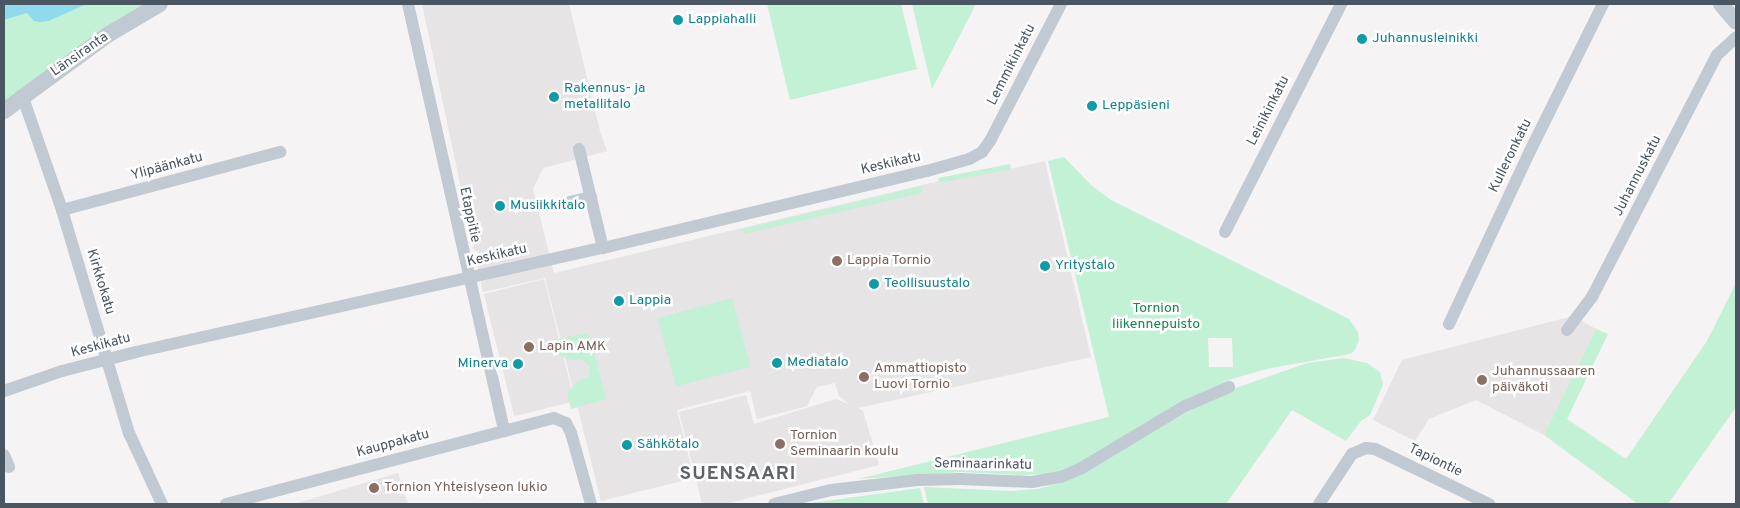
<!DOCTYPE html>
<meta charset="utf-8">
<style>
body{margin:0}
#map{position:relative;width:1740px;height:508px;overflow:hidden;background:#f5f3f3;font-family:Overpass,sans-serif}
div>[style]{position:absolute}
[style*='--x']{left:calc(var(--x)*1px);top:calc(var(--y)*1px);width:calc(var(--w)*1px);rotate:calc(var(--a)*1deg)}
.education>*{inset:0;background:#e6e4e5;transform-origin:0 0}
.green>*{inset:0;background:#c3f1d5;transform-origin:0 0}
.water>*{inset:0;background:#90daee}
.minor>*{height:12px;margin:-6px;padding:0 6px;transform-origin:6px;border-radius:6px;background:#c1cad2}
.tertiary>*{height:16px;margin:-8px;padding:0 8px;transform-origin:8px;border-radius:8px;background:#c1cad2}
.dots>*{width:14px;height:14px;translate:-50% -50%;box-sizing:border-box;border:2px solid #fff;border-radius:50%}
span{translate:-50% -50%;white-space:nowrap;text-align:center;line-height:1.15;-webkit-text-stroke:5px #fff;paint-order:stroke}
.culture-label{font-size:14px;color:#0d838f}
.left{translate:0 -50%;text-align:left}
.right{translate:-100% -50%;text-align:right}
.street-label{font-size:14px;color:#4a5661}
.education-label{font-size:14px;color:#785e54}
.park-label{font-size:14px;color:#17864f}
.district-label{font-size:19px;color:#5f6368;font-weight:700;letter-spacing:1px}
.frame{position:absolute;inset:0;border:5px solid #4a5661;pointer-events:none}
</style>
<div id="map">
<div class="education">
<div style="clip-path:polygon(422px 4px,569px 4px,600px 131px,607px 151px,543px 168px,533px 189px,554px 273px,1010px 164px,1011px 169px,1045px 161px,1091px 357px,858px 408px,863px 411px,879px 465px,725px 504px,702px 504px,679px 412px,746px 395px,754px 424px,836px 399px,850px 405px,839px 396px,835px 383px,817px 387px,807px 406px,757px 419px,750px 391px,677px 410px,694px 478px,601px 501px,545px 278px,483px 292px)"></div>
<div style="left:544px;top:279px;width:126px;height:62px;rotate:76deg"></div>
<div style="clip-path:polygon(1573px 316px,1596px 329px,1544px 435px,1476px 400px,1429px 419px,1415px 441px,1373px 420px,1402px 360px)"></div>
<div style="clip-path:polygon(398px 473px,408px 504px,294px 504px)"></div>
</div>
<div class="green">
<div style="clip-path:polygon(87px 4px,153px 4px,4px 106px,4px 20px,27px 13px,49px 21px)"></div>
<div style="clip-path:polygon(767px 4px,901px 4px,917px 69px,790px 100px)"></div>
<div style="clip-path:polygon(912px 4px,976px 4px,932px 89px)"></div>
<div style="clip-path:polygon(evenodd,1064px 157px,1091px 185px,1111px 200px,1349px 319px,1358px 332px,1359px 340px,1356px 348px,1352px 353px,1344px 355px,1266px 369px,1229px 380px,1180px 402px,1077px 465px,1051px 474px,1019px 475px,961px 472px,858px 479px,1109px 417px,1048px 161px,1064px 157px,1208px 338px,1232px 338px,1233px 367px,1209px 367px,1208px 338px)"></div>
<div style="left:1010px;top:164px;width:5px;height:73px;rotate:79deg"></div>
<div style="clip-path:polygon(921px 186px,922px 193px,744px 234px,743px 229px)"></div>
<div style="clip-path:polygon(1736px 283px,1736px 407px,1668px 504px,1638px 504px,1544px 435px,1596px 329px,1608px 334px,1567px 419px,1626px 459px,1707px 341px)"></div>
<div style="left:732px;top:298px;width:71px;height:77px;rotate:75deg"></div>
<div style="clip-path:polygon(585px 333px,590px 337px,606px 399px,571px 409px,567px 394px,576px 383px,589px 376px,590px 367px,583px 360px,571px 360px,558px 355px,554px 340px)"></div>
<div style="clip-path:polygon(1344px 358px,1367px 363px,1380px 372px,1383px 385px,1370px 415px,1361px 421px,1346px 441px,1292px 410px,1226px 504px,928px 504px,924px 487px,1010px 491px,1038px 489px,1066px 481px,1219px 394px,1307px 363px)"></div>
<div style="clip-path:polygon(920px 488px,924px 504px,806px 504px,811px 503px)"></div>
</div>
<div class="water">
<div style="clip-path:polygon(4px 4px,87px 4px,49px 21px,40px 22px,34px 21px,27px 13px,4px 20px)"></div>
</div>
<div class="minor">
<div style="--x:408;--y:4;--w:438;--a:77.3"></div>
<div style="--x:22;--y:95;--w:122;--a:70.8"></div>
<div style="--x:62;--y:210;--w:233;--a:73.3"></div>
<div style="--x:129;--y:433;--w:78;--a:65.1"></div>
<div style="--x:579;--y:149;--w:102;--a:76.4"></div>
<div style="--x:561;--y:204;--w:31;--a:-13"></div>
<div style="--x:62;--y:210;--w:226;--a:-14.9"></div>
<div style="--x:1225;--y:232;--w:256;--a:-63"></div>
<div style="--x:1449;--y:324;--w:191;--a:-64.9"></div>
<div style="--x:1530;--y:151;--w:164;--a:-63.6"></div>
<div style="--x:1567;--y:330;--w:41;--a:-52.9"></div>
<div style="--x:1592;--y:297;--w:272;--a:-62.7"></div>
<div style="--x:1717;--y:55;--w:26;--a:-43"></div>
<div style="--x:4;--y:391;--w:61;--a:-19"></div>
<div style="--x:62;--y:371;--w:76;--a:-14.4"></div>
<div style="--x:136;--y:352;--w:478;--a:-12.6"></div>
<div style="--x:603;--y:248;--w:333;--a:-13.4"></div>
<div style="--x:927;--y:171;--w:44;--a:-15.9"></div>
<div style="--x:969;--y:159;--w:15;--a:-28"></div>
<div style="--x:982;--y:152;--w:14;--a:-54"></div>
<div style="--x:990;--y:141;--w:154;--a:-62.6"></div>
<div style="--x:4;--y:455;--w:13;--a:67"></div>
<div style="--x:226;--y:504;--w:339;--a:-14.7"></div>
<div style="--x:554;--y:418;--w:13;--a:23"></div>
<div style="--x:566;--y:423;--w:11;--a:63"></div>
<div style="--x:571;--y:433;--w:74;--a:74.3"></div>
<div style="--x:774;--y:504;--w:59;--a:-13.8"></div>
<div style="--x:831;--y:490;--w:87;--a:-6.6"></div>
<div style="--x:917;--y:480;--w:43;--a:-1.3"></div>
<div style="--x:960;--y:479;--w:72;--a:2.4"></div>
<div style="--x:1032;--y:482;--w:29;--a:-10"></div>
<div style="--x:1061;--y:477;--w:21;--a:-23"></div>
<div style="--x:1080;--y:469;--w:122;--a:-31"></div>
<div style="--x:1185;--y:406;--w:48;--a:-23.4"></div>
<div style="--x:1319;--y:504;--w:60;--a:-56.6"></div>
<div style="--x:1352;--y:454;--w:15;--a:-23"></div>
<div style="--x:1366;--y:448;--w:9;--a:6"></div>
<div style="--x:1375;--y:449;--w:127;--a:25.8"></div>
</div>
<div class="tertiary">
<div style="--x:1721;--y:4;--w:23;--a:50"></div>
<div style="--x:4;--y:111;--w:130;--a:-36.3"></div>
<div style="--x:109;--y:34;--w:59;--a:-30.5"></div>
</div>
<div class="dots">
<div style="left:678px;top:20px;background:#0f9aa8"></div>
<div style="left:1362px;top:39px;background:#0f9aa8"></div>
<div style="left:554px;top:97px;background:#0f9aa8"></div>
<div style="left:1092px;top:106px;background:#0f9aa8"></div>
<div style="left:500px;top:206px;background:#0f9aa8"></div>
<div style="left:837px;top:261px;background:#8d6e63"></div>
<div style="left:1045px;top:266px;background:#0f9aa8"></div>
<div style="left:874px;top:284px;background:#0f9aa8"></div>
<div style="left:619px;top:301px;background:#0f9aa8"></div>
<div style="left:529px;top:347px;background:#8d6e63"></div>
<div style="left:777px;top:363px;background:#0f9aa8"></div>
<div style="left:518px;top:364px;background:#0f9aa8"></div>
<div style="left:864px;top:377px;background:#8d6e63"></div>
<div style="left:1482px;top:380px;background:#8d6e63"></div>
<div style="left:780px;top:444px;background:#8d6e63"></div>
<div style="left:627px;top:445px;background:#0f9aa8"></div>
<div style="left:374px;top:488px;background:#8d6e63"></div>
</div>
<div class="culture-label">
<span class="left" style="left:688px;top:20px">Lappiahalli</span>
<span class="left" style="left:1372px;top:39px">Juhannusleinikki</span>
<span class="left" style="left:564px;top:97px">Rakennus- ja<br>metallitalo</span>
<span class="left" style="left:1102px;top:106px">Leppäsieni</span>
<span class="left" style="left:510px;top:206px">Musiikkitalo</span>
<span class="left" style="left:1055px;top:266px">Yritystalo</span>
<span class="left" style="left:884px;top:284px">Teollisuustalo</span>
<span class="left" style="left:629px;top:301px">Lappia</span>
<span class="left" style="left:787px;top:363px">Mediatalo</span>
<span class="right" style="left:508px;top:364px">Minerva</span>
<span class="left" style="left:637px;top:445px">Sähkötalo</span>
</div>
<div class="street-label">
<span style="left:80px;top:55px;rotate:-35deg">Länsiranta</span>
<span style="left:1012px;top:65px;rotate:-63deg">Lemmikinkatu</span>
<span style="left:1269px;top:111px;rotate:-63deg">Leinikinkatu</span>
<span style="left:1511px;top:156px;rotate:-64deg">Kulleronkatu</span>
<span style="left:891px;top:164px;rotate:-13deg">Keskikatu</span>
<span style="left:167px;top:167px;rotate:-15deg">Ylipäänkatu</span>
<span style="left:1638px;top:176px;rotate:-63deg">Juhannuskatu</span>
<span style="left:469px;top:215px;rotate:78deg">Etappitie</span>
<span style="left:497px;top:256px;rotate:-13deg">Keskikatu</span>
<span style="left:100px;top:282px;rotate:73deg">Kirkkokatu</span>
<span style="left:101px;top:346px;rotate:-15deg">Keskikatu</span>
<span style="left:393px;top:444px;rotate:-15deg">Kauppakatu</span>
<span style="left:1435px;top:461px;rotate:26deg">Tapiontie</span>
<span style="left:983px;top:465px;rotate:1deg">Seminaarinkatu</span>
</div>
<div class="education-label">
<span class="left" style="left:847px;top:261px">Lappia Tornio</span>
<span class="left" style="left:539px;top:347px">Lapin AMK</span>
<span class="left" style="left:874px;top:377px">Ammattiopisto<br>Luovi Tornio</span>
<span class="left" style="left:1492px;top:380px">Juhannussaaren<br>päiväkoti</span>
<span class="left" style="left:790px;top:444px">Tornion<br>Seminaarin koulu</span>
<span class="left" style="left:384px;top:488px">Tornion Yhteislyseon lukio</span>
</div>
<div class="park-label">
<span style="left:1156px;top:317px">Tornion<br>liikennepuisto</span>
</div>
<div class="district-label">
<span style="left:738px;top:475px">SUENSAARI</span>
</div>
<div class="frame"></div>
</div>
